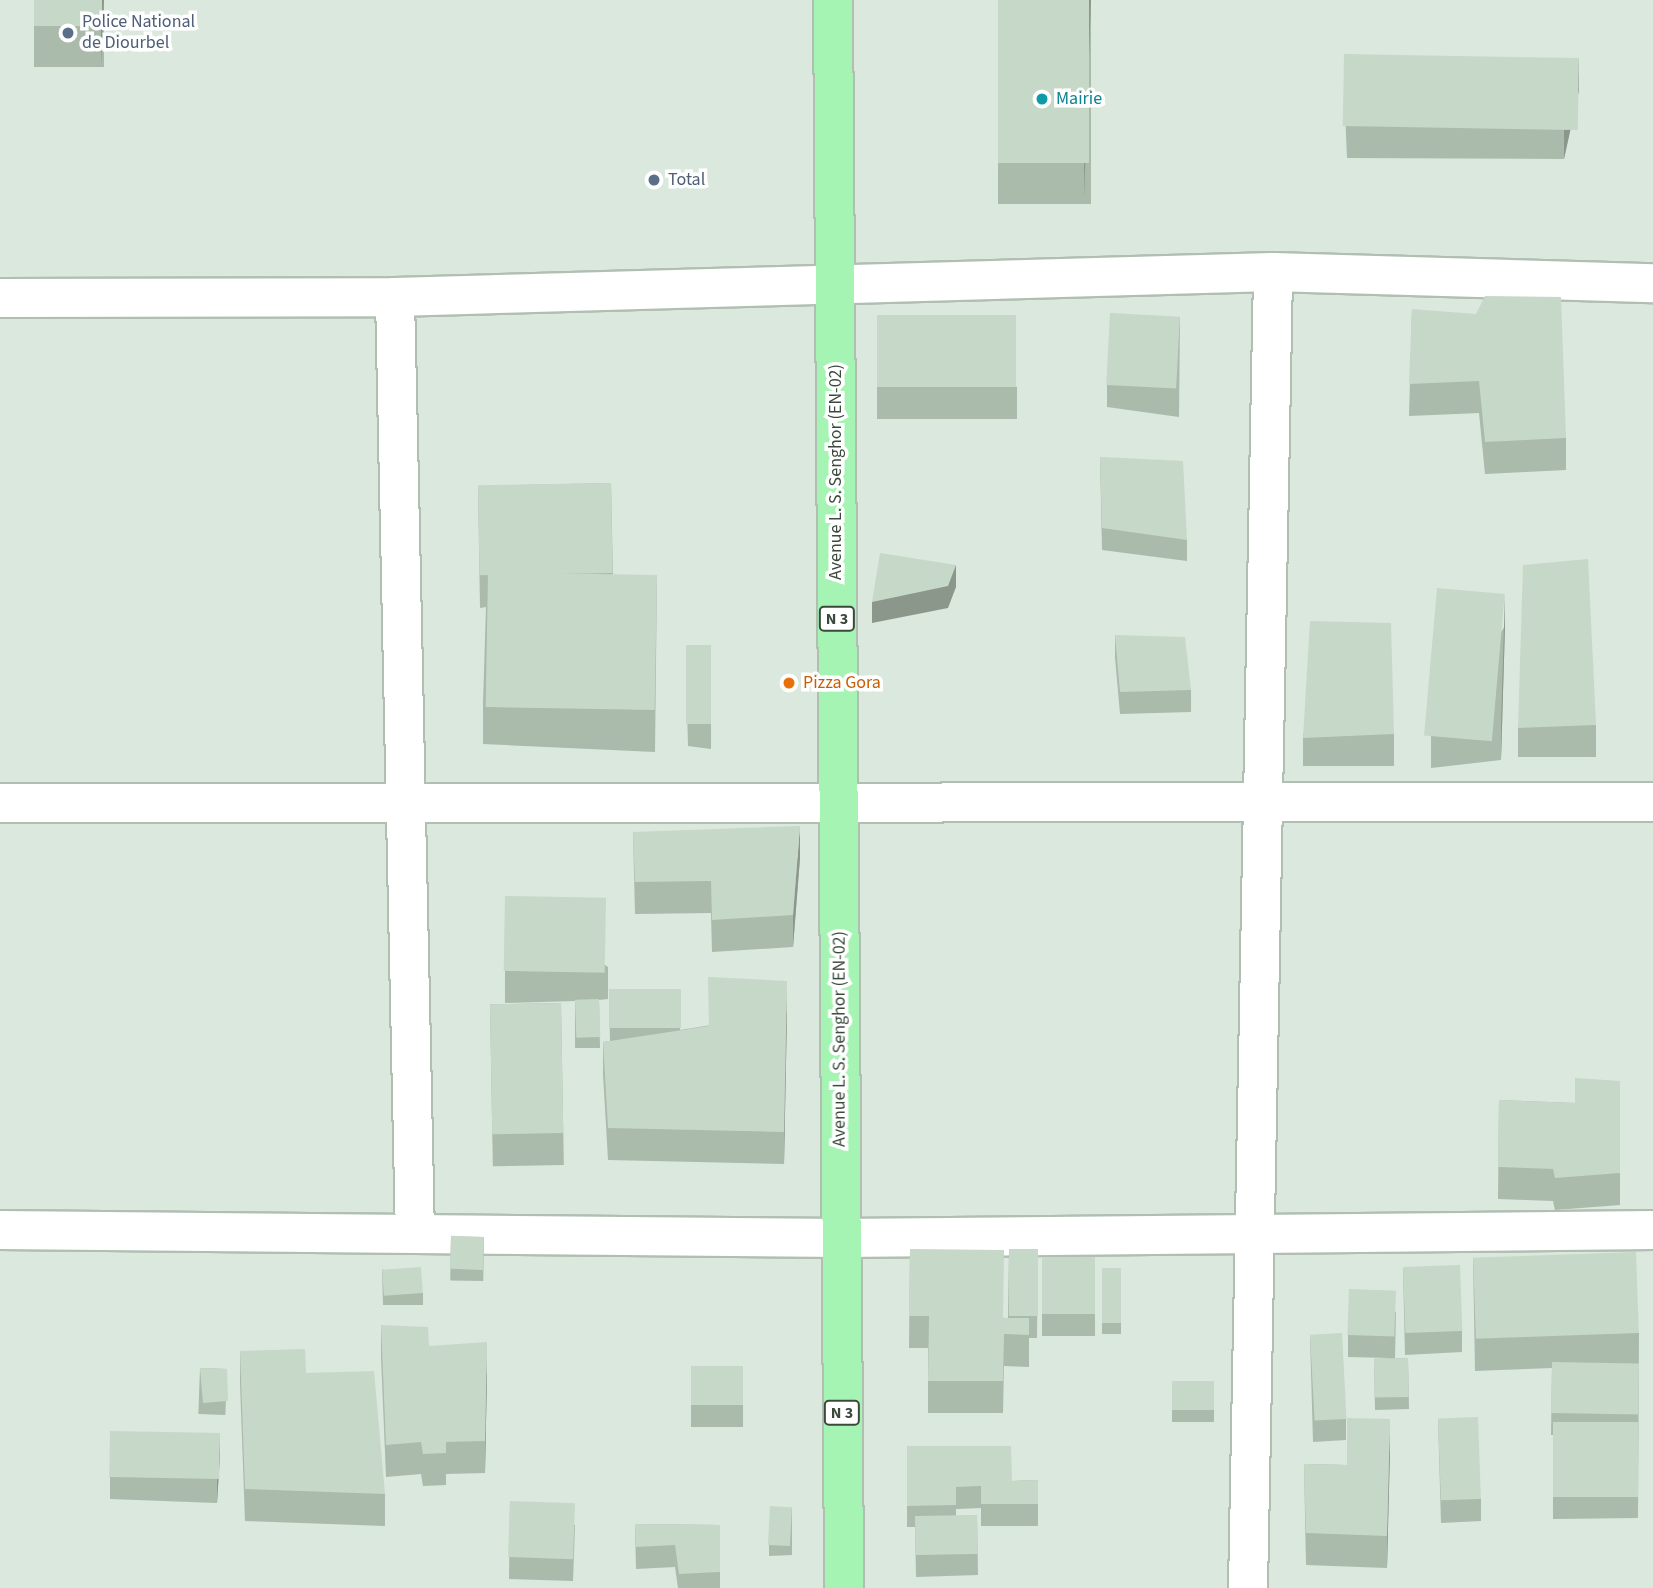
<!DOCTYPE html>
<style>
body{margin:0}
#map{position:relative;width:1653px;height:1588px;overflow:hidden;background:#edf5ee;font-family:"Source Sans 3",sans-serif}
div>[style]{position:absolute}
[style*='--x']{left:calc(var(--x)*1px);top:calc(var(--y)*1px);width:calc(var(--w)*1px);rotate:calc(var(--a)*1deg)}
.residential>*{inset:0;background:#dbe8dd;transform-origin:0 0}
.roads{filter:drop-shadow(2px 0 #b0bfb2) drop-shadow(-2px 0 #b0bfb2) drop-shadow(0 2px #b0bfb2) drop-shadow(0 -2px #b0bfb2)}
.minor>*{height:38px;margin:-19px;padding:0 19px;transform-origin:19px;border-radius:19px;background:#fff}
.tertiary>*{height:38px;margin:-19px;padding:0 19px;transform-origin:19px;border-radius:19px;background:#fff}
.primary>*{height:38px;margin:-19px;padding:0 19px;transform-origin:19px;border-radius:19px;background:#a6f4b4}
.wall>*{inset:0;background:#aabaab;transform-origin:0 0}
.shaded-wall>*{inset:0;background:#8b978b}
.building>*{inset:0;background:#c6d8c7;transform-origin:0 0}
.dots>*{width:19px;height:19px;translate:-50% -50%;box-sizing:border-box;border:4px solid #fff;border-radius:50%}
span{translate:-50% -50%;white-space:nowrap;text-align:center;line-height:1.15;-webkit-text-stroke:7px #fff;paint-order:stroke}
.shield-label span{padding:2px 5px;background:#fff;border:2px solid;border-radius:5px;-webkit-text-stroke-width:0}
.shield-label{font-size:16px;color:#3b493c;font-weight:700}
.service-label{font-size:18px;color:#4e5e75}
.left{translate:0 -50%;text-align:left}
.culture-label{font-size:18px;color:#0d838f}
.street-label{font-size:18px;color:#3b493c}
.food-label{font-size:18px;color:#c56008}
</style>
<div id="map">
<div class="residential">
<div style="left:0;top:0;width:1653px;height:1588px"></div>
</div>
<div class="roads">
<div class="minor">
<div style="--x:395;--y:297;--w:937;--a:88.78"></div>
<div style="--x:0;--y:298;--w:395;--a:-0.1"></div>
<div style="--x:395;--y:297;--w:878;--a:-1.63"></div>
<div style="--x:1273;--y:272;--w:380;--a:1.7"></div>
<div style="--x:0;--y:803;--w:1653;--a:-0.03"></div>
<div style="--x:1248;--y:1588;--w:1316;--a:-88.91"></div>
</div>
<div class="tertiary">
<div style="--x:0;--y:1230;--w:841;--a:0.55"></div>
<div style="--x:841;--y:1238;--w:812;--a:-0.56"></div>
</div>
<div class="primary">
<div style="--x:833;--y:0;--w:1588;--a:89.6"></div>
</div>
</div>
<div class="wall">
<div style="left:34px;top:0;width:70px;height:67px"></div>
<div style="left:998px;top:0;width:93px;height:204px"></div>
<div style="clip-path:polygon(1344px 54px,1579px 90px,1564px 159px,1347px 158px,1344px 87px)"></div>
<div style="clip-path:polygon(1412px 309px,1566px 438px,1566px 470px,1485px 474px,1479px 413px,1409px 416px)"></div>
<div style="clip-path:polygon(877px 315px,1017px 387px,1017px 419px,877px 419px)"></div>
<div style="clip-path:polygon(1180px 317px,1179px 417px,1107px 407px,1107px 385px)"></div>
<div style="clip-path:polygon(1100px 457px,1187px 540px,1187px 561px,1102px 550px)"></div>
<div style="clip-path:polygon(611px 483px,613px 576px,657px 575px,655px 752px,483px 744px,483px 703px,486px 607px,480px 608px,478px 486px)"></div>
<div style="clip-path:polygon(1505px 626px,1501px 760px,1431px 768px,1431px 736px)"></div>
<div style="clip-path:polygon(1115px 635px,1191px 690px,1191px 712px,1120px 714px,1115px 657px)"></div>
<div style="clip-path:polygon(711px 645px,711px 749px,688px 746px,686px 667px)"></div>
<div style="left:1596px;top:725px;width:32px;height:78px;rotate:90deg"></div>
<div style="left:1394px;top:734px;width:32px;height:91px;rotate:90deg"></div>
<div style="clip-path:polygon(633px 832px,800px 858px,793px 947px,712px 952px,711px 913px,635px 914px)"></div>
<div style="clip-path:polygon(505px 896px,608px 967px,608px 999px,599px 1000px,600px 1048px,575px 1048px,575px 1001px,505px 1003px)"></div>
<div style="clip-path:polygon(609px 989px,681px 989px,680px 1030px,787px 1013px,784px 1164px,608px 1160px,603px 1074px,603px 1042px,610px 1041px)"></div>
<div style="left:561px;top:1003px;width:162px;height:71px;rotate:89deg"></div>
<div style="clip-path:polygon(1620px 1081px,1620px 1205px,1555px 1210px,1553px 1201px,1498px 1199px,1499px 1100px,1575px 1103px)"></div>
<div style="left:484px;top:1237px;width:44px;height:33px;rotate:91deg"></div>
<div style="clip-path:polygon(910px 1249px,1004px 1318px,1008px 1318px,1009px 1249px,1038px 1249px,1037px 1338px,1029px 1338px,1029px 1367px,1004px 1366px,1003px 1413px,928px 1413px,928px 1348px,909px 1348px)"></div>
<div style="left:1042px;top:1257px;width:53px;height:79px"></div>
<div style="clip-path:polygon(1473px 1258px,1639px 1333px,1638px 1518px,1553px 1519px,1553px 1435px,1551px 1435px,1552px 1368px,1475px 1371px)"></div>
<div style="left:1102px;top:1268px;width:19px;height:66px"></div>
<div style="clip-path:polygon(1403px 1268px,1462px 1331px,1462px 1352px,1405px 1355px)"></div>
<div style="clip-path:polygon(382px 1269px,423px 1293px,423px 1305px,383px 1305px)"></div>
<div style="clip-path:polygon(1396px 1312px,1395px 1358px,1408px 1358px,1409px 1409px,1375px 1410px,1374px 1359px,1390px 1358px,1348px 1357px,1348px 1335px)"></div>
<div style="clip-path:polygon(381px 1325px,487px 1374px,485px 1473px,446px 1474px,446px 1485px,423px 1486px,421px 1474px,386px 1477px,381px 1357px)"></div>
<div style="clip-path:polygon(1310px 1336px,1346px 1419px,1346px 1440px,1313px 1442px)"></div>
<div style="clip-path:polygon(240px 1351px,306px 1373px,385px 1494px,385px 1526px,245px 1521px,240px 1383px)"></div>
<div style="left:691px;top:1366px;width:52px;height:61px"></div>
<div style="left:200px;top:1368px;width:27px;height:46px;rotate:2deg"></div>
<div style="left:1172px;top:1381px;width:42px;height:41px"></div>
<div style="clip-path:polygon(1438px 1419px,1481px 1499px,1481px 1521px,1441px 1523px)"></div>
<div style="clip-path:polygon(110px 1431px,220px 1455px,217px 1503px,110px 1499px)"></div>
<div style="clip-path:polygon(907px 1446px,1012px 1481px,1038px 1480px,1038px 1526px,981px 1526px,981px 1508px,956px 1509px,956px 1516px,977px 1515px,978px 1575px,916px 1577px,915px 1527px,907px 1527px)"></div>
<div style="clip-path:polygon(1390px 1451px,1387px 1568px,1306px 1565px,1304px 1464px,1347px 1465px)"></div>
<div style="clip-path:polygon(510px 1501px,575px 1525px,573px 1581px,509px 1579px)"></div>
<div style="clip-path:polygon(792px 1507px,792px 1555px,769px 1556px,769px 1545px)"></div>
<div style="clip-path:polygon(635px 1524px,720px 1525px,720px 1588px,678px 1588px,675px 1567px,636px 1569px)"></div>
</div>
<div class="shaded-wall">
<div style="clip-path:polygon(102px 0,104px 0,101px 66px,101px 24px)"></div>
<div style="clip-path:polygon(1089px 0,1091px 0,1084px 198px,1084px 157px)"></div>
<div style="clip-path:polygon(1579px 58px,1579px 90px,1564px 159px,1564px 127px)"></div>
<div style="clip-path:polygon(956px 565px,956px 587px,948px 608px,872px 623px,872px 602px)"></div>
<div style="clip-path:polygon(1505px 594px,1505px 626px,1501px 760px,1501px 728px)"></div>
<div style="clip-path:polygon(800px 826px,800px 858px,793px 947px,793px 915px)"></div>
<div style="clip-path:polygon(787px 981px,787px 1013px,784px 1164px,784px 1132px)"></div>
<div style="clip-path:polygon(487px 1342px,487px 1374px,485px 1473px,485px 1441px)"></div>
<div style="clip-path:polygon(1390px 1419px,1390px 1451px,1387px 1568px,1387px 1536px)"></div>
<div style="clip-path:polygon(220px 1433px,220px 1455px,217px 1503px,217px 1481px)"></div>
</div>
<div class="building">
<div style="left:34px;top:0;width:68px;height:26px"></div>
<div style="left:998px;top:0;width:91px;height:163px"></div>
<div style="left:1344px;top:54px;width:235px;height:72px;rotate:1deg"></div>
<div style="clip-path:polygon(1485px 296px,1561px 297px,1566px 438px,1485px 442px,1479px 381px,1409px 384px,1412px 309px,1476px 314px)"></div>
<div style="left:1110px;top:313px;width:70px;height:72px;rotate:3deg"></div>
<div style="left:877px;top:315px;width:139px;height:72px"></div>
<div style="clip-path:polygon(1100px 457px,1183px 461px,1187px 540px,1102px 528px)"></div>
<div style="left:611px;top:483px;width:90px;height:133px;rotate:89deg"></div>
<div style="clip-path:polygon(880px 553px,956px 565px,948px 586px,872px 602px)"></div>
<div style="clip-path:polygon(1588px 559px,1596px 725px,1518px 728px,1523px 565px)"></div>
<div style="left:657px;top:575px;width:135px;height:169px;rotate:91deg"></div>
<div style="left:1437px;top:588px;width:68px;height:148px;rotate:5deg"></div>
<div style="clip-path:polygon(1310px 621px,1391px 623px,1394px 734px,1303px 738px)"></div>
<div style="clip-path:polygon(1115px 635px,1185px 637px,1191px 690px,1120px 692px)"></div>
<div style="left:686px;top:645px;width:25px;height:79px"></div>
<div style="clip-path:polygon(800px 826px,793px 915px,712px 920px,711px 881px,635px 882px,633px 832px)"></div>
<div style="left:505px;top:896px;width:101px;height:75px;rotate:1deg"></div>
<div style="clip-path:polygon(708px 977px,787px 981px,784px 1132px,608px 1128px,603px 1042px,709px 1026px)"></div>
<div style="left:609px;top:989px;width:72px;height:39px"></div>
<div style="left:599px;top:999px;width:38px;height:24px;rotate:88deg"></div>
<div style="left:561px;top:1003px;width:130px;height:71px;rotate:89deg"></div>
<div style="clip-path:polygon(1575px 1078px,1620px 1081px,1620px 1173px,1555px 1178px,1553px 1169px,1498px 1167px,1499px 1100px,1575px 1103px)"></div>
<div style="left:484px;top:1237px;width:33px;height:33px;rotate:92deg"></div>
<div style="clip-path:polygon(910px 1249px,1004px 1250px,1003px 1318px,1029px 1318px,1029px 1335px,1004px 1334px,1003px 1381px,928px 1381px,929px 1316px,909px 1316px)"></div>
<div style="left:1009px;top:1249px;width:29px;height:67px"></div>
<div style="left:1636px;top:1252px;width:81px;height:163px;rotate:88deg"></div>
<div style="left:1042px;top:1257px;width:53px;height:57px"></div>
<div style="left:1460px;top:1265px;width:66px;height:57px;rotate:88deg"></div>
<div style="left:421px;top:1267px;width:26px;height:39px;rotate:86deg"></div>
<div style="left:1102px;top:1268px;width:19px;height:55px"></div>
<div style="left:1349px;top:1289px;width:47px;height:46px;rotate:2deg"></div>
<div style="clip-path:polygon(381px 1325px,428px 1327px,429px 1346px,487px 1342px,485px 1441px,446px 1442px,446px 1453px,423px 1454px,421px 1442px,386px 1445px)"></div>
<div style="left:1342px;top:1333px;width:86px;height:32px;rotate:87deg"></div>
<div style="clip-path:polygon(305px 1349px,306px 1373px,374px 1371px,385px 1494px,245px 1489px,240px 1351px)"></div>
<div style="left:1408px;top:1358px;width:39px;height:34px;rotate:89deg"></div>
<div style="left:1552px;top:1362px;width:87px;height:51px;rotate:1deg"></div>
<div style="left:691px;top:1366px;width:52px;height:39px"></div>
<div style="clip-path:polygon(200px 1368px,227px 1369px,228px 1401px,203px 1403px)"></div>
<div style="left:1172px;top:1381px;width:42px;height:29px"></div>
<div style="left:1478px;top:1417px;width:82px;height:40px;rotate:88deg"></div>
<div style="clip-path:polygon(1347px 1418px,1390px 1419px,1387px 1536px,1306px 1533px,1304px 1464px,1347px 1465px)"></div>
<div style="left:1553px;top:1422px;width:85px;height:75px"></div>
<div style="left:110px;top:1431px;width:110px;height:46px;rotate:1deg"></div>
<div style="clip-path:polygon(907px 1446px,1011px 1446px,1012px 1481px,1038px 1480px,1038px 1504px,981px 1504px,981px 1486px,956px 1487px,956px 1505px,907px 1506px)"></div>
<div style="left:510px;top:1501px;width:65px;height:56px;rotate:2deg"></div>
<div style="left:770px;top:1506px;width:22px;height:39px;rotate:3deg"></div>
<div style="left:977px;top:1515px;width:39px;height:62px;rotate:89deg"></div>
<div style="clip-path:polygon(635px 1524px,720px 1525px,720px 1572px,679px 1574px,675px 1545px,636px 1547px)"></div>
</div>
<div class="dots">
<div style="left:68px;top:33px;background:#5c6f8a"></div>
<div style="left:1042px;top:99px;background:#0f9aa8"></div>
<div style="left:654px;top:180px;background:#5c6f8a"></div>
<div style="left:789px;top:683px;background:#e8710a"></div>
</div>
<div class="shield-label">
<span style="left:837px;top:619px">N 3</span>
<span style="left:842px;top:1413px">N 3</span>
</div>
<div class="service-label">
<span class="left" style="left:82px;top:33px">Police National<br>de Diourbel</span>
<span class="left" style="left:668px;top:180px">Total</span>
</div>
<div class="culture-label">
<span class="left" style="left:1056px;top:99px">Mairie</span>
</div>
<div class="street-label">
<span style="left:836px;top:472px;rotate:-90deg">Avenue L. S. Senghor (EN-02)</span>
<span style="left:840px;top:1039px;rotate:-90deg">Avenue L. S. Senghor (EN-02)</span>
</div>
<div class="food-label">
<span class="left" style="left:803px;top:683px">Pizza Gora</span>
</div>
</div>
